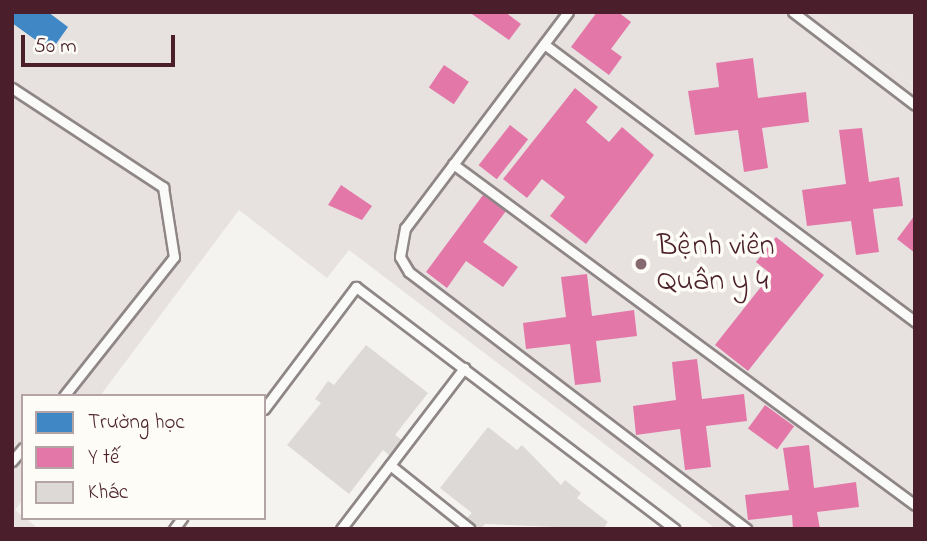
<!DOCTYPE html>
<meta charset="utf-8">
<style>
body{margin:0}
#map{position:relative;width:927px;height:541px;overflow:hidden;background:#f5f3f0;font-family:"Indie Flower",sans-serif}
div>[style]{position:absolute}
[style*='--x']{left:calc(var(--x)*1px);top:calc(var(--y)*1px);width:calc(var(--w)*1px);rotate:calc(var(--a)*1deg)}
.built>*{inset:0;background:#e7e2df}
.green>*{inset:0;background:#e7e2e0}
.schools>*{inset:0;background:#3f88c5}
.health>*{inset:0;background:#e377a8;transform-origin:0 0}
.building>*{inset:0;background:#dcd9d7}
.roads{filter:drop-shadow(2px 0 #8f8687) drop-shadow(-2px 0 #8f8687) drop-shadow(0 2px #8f8687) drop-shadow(0 -2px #8f8687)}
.service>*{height:9px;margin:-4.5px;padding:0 4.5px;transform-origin:4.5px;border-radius:4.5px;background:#fafaf8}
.dots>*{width:19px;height:19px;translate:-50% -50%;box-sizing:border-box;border:4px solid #fdfcf7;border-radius:50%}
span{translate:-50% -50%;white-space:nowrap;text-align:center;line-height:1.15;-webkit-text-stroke:7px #fdfcf7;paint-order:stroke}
.poi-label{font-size:30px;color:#4a1f2b}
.left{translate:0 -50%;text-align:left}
.frame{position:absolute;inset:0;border:14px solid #4a1f2b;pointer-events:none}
.legend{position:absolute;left:21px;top:394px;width:245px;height:126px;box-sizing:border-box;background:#fdfcf7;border:2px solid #b5a4a5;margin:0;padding:9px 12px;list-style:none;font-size:21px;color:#4a1f2b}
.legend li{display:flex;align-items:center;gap:14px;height:35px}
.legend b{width:35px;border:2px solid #b5a4a5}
.scale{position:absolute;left:21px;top:35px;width:154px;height:32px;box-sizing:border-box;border:4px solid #4a1f2b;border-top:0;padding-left:9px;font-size:21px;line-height:24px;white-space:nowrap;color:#4a1f2b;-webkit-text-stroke:5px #fdfcf7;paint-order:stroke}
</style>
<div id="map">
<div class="built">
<div style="clip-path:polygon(12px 12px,816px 12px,915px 86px,915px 529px,716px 529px,349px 250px,327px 278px,239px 210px,100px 396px,23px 396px,23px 499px,15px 510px,39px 529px,12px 529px)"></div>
</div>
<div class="green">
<div style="clip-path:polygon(816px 12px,915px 12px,915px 86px)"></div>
</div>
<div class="schools">
<div style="clip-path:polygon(12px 12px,48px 12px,68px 27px,51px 51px,12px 23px)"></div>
</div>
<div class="health">
<div style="clip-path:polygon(469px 12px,505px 12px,521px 24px,509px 40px)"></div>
<div style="clip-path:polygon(597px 12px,618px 12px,631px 22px,611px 49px,622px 57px,609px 75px,571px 47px)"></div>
<div style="clip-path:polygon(753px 58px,758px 98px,806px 92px,809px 122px,762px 128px,768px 168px,744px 172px,738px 130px,695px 135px,688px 91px,719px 87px,716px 63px)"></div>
<div style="left:444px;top:65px;width:30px;height:27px;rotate:34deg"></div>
<div style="clip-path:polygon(575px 88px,598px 107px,586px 122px,609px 142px,622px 127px,654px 155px,586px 244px,550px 216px,565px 197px,542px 179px,527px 198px,503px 179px)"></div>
<div style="left:510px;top:125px;width:23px;height:51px;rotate:38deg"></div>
<div style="clip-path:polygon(862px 128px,869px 182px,899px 177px,903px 206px,873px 209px,879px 252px,856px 255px,851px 221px,807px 226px,802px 190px,846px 184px,839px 130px)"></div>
<div style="clip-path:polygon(341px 185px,372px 206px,362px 220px,328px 205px)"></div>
<div style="clip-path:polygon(483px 195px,506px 211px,483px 242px,518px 267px,503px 287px,466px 261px,447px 288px,426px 272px)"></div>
<div style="clip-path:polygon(915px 215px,915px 253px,897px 239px)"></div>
<div style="clip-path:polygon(776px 237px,824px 275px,748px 371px,715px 345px,771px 274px,756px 262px)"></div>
<div style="clip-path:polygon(587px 274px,592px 316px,634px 310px,637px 336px,596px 341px,601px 382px,575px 385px,570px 344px,526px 349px,523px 323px,566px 317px,561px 277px)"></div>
<div style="clip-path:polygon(697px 359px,702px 399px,744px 394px,747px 421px,706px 426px,711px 467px,685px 470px,680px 429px,636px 435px,633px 406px,676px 400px,672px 362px)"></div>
<div style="left:765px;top:405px;width:36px;height:29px;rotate:36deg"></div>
<div style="clip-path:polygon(809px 445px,814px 488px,856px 482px,859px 507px,817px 512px,820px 529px,793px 529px,792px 515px,748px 520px,745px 495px,789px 490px,783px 448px)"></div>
</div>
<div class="building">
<div style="clip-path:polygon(366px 345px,428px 393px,395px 435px,402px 440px,390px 456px,383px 450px,349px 494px,287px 445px,321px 403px,315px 399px,328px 381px,334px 385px)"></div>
<div style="clip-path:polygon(488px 427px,517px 450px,522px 445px,561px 485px,565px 480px,581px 493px,577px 498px,608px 522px,603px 529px,485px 524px,480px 529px,467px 518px,472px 513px,440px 488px)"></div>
</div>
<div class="roads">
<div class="service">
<div style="--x:568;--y:12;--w:271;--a:127"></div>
<div style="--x:405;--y:228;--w:29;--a:100"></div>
<div style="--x:400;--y:257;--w:17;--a:59"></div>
<div style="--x:409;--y:272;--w:424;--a:37.3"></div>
<div style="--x:793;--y:12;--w:153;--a:37.3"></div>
<div style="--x:544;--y:44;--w:464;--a:36.8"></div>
<div style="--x:12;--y:88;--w:181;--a:33.3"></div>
<div style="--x:163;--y:187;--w:71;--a:81.1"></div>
<div style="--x:174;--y:257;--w:177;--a:128.4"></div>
<div style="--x:453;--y:164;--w:574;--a:36.43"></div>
<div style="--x:264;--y:409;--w:153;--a:-53"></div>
<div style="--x:356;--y:287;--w:400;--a:37.2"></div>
<div style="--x:12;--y:461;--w:17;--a:-50"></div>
<div style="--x:390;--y:465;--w:102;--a:38.7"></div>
<div style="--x:174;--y:529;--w:14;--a:-54"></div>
<div style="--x:341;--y:529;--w:203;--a:-52.6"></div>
</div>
</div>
<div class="dots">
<div style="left:641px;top:264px;background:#866970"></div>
</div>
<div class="poi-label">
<span class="left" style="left:657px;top:264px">Bệnh viên<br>Quân y 4</span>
</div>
<div class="frame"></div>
<ul class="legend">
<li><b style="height:19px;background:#3f88c5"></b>Trường học</li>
<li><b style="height:19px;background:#e377a8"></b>Y tế</li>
<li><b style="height:19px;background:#dcd9d7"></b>Khác</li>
</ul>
<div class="scale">50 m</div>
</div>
